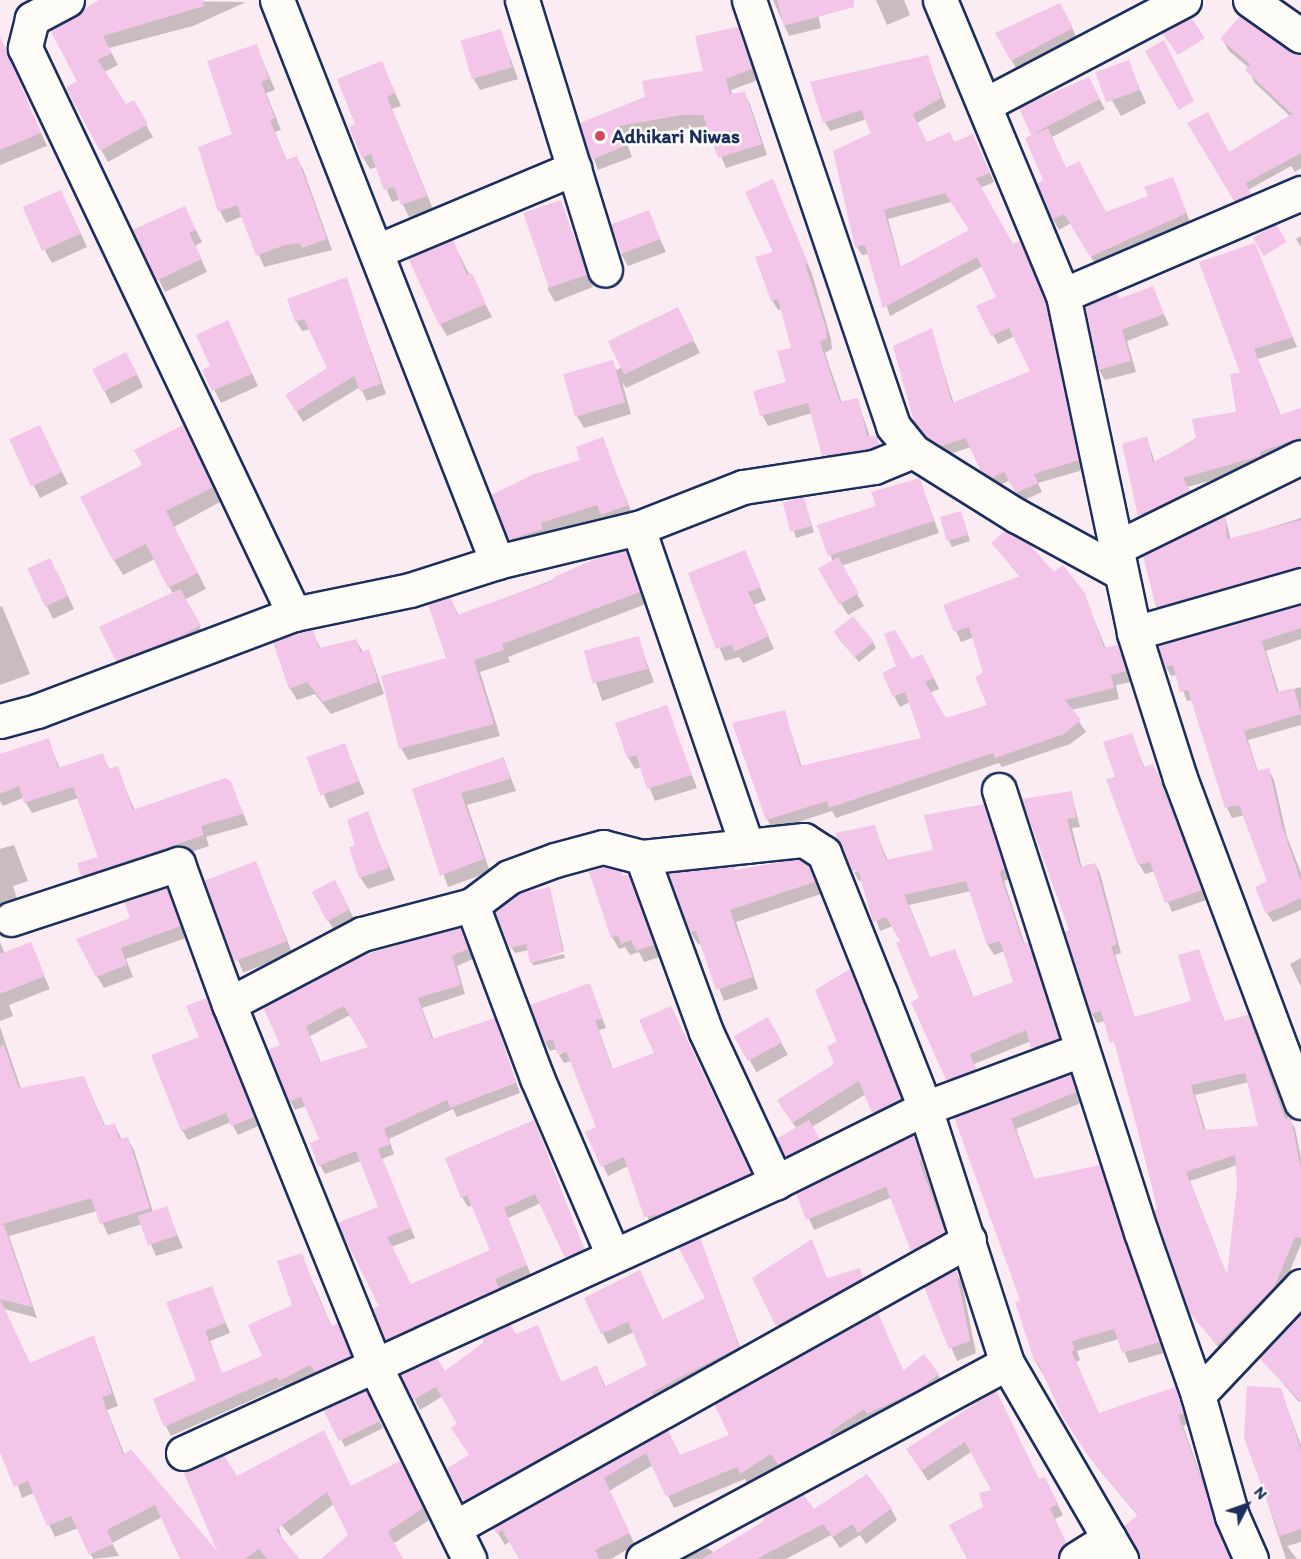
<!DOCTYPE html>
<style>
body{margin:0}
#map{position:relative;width:1301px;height:1559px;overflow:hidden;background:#faecf2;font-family:Itim,sans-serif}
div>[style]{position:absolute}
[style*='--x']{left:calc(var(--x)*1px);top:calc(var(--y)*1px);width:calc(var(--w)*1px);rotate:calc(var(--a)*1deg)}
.shadow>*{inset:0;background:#0003;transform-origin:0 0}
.building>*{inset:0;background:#f3c5e8;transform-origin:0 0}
.roads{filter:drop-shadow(2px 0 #1b2f5e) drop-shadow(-2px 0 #1b2f5e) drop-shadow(0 2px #1b2f5e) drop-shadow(0 -2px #1b2f5e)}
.street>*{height:33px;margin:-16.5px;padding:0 16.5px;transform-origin:16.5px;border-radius:16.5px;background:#fdfcf7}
.dots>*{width:16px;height:16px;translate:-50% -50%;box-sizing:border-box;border:3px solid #fdfcf7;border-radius:50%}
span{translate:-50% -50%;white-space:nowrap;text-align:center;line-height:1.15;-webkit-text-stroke:5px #fdfcf7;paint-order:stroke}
.poi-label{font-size:20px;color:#1b2f5e;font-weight:700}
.left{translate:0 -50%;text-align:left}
.north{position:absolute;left:1217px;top:1475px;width:60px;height:60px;-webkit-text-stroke:4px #fdfcf7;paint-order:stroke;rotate:49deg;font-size:16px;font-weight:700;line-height:24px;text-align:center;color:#1b2f5e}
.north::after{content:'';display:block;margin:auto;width:21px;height:27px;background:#1b2f5e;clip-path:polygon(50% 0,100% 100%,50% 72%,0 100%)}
</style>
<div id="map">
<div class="shadow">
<div style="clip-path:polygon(113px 0,246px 2px,193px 26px,109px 48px,118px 65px,104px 72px,125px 106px,133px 102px,153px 137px,108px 162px,68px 89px,79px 82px)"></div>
<div style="clip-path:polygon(773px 0,815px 0,821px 28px,789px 36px)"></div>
<div style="clip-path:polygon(876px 0,904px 0,910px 15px,887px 25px)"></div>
<div style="clip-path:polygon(1065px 14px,1077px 38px,1017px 70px,997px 33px)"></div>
<div style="clip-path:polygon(738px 29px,758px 80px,731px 90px,733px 96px,744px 93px,750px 104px,767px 155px,726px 168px,709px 126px,624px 136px,632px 157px,598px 170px,581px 124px,704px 72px)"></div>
<div style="clip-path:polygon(500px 30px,518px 79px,480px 90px,473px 78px)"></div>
<div style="clip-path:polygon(1222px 39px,1301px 57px,1301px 168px,1295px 172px,1291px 166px,1248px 190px,1253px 200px,1238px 206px,1189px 124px,1229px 154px,1291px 117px,1254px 82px,1249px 68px,1229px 51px)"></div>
<div style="clip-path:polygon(256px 45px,275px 90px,266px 93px,281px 130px,275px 132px,287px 161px,296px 158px,303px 169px,332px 250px,264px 267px,243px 216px,226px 223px,220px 211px,200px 148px,234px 135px)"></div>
<div style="clip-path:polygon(evenodd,927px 56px,946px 107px,917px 123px,927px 144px,949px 134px,955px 143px,977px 145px,994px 182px,980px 188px,1013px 246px,1020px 243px,1025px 252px,1049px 311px,1083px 470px,1038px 483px,1042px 492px,1022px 501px,1010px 480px,998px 486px,988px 480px,971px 447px,947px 455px,933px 446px,915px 421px,931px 330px,954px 404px,1032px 372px,1015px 336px,998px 344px,978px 307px,998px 298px,983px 266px,890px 316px,869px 254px,862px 255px,856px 246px,873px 134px,867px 119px,830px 131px,825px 122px,927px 56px,951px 202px,971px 230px,901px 268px,888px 219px,951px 202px)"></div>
<div style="clip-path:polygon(1128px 62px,1146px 103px,1121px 116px,1099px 78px)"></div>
<div style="clip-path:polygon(382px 63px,401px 106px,392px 109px,433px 209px,409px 217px,400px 199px,392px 202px,377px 167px,370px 169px,363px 157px,357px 125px)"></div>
<div style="clip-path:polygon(10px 64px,47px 146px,0 165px,0 67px)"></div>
<div style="clip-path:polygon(1094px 89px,1105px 109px,1052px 137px,1066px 169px,1106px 214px,1149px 197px,1172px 178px,1191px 224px,1097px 267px,1071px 223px,1059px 230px,1053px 219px,1034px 136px,1021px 108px)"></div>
<div style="clip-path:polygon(773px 181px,812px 274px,831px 339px,832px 349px,825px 353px,842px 403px,857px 399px,870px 437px,876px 436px,883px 455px,829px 466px,812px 413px,768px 426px,762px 415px,788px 383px,793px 349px,782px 309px,778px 310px,772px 300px)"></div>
<div style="clip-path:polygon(560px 201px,593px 287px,555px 302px,548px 290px)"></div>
<div style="clip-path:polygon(67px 204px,87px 247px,52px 263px,45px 251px)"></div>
<div style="clip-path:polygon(648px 212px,666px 252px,628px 266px,621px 254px)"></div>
<div style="clip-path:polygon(191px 220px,202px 242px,195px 246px,207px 272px,165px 292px,134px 231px)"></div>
<div style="clip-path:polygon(1301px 236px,1301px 247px,1296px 239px)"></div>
<div style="clip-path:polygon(452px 241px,492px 317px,447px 336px,440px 324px)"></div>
<div style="clip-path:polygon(1256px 250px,1297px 347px,1258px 359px,1281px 416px,1301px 408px,1301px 448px,1265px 466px,1187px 487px,1194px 500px,1144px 525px,1124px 445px,1147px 438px,1155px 463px,1237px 413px)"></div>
<div style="clip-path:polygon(346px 279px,386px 394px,367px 401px,360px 387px,303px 422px,287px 396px,329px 369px,311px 329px,302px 331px,296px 321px)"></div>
<div style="clip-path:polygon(1152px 288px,1169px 325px,1127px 341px,1136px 372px,1105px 380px,1099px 370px,1086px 307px,1116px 294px,1120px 300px)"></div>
<div style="clip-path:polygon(684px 322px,700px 353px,626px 388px,622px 382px,631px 414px,584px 428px,577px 416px,612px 362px,617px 370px)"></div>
<div style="clip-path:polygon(234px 335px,258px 386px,221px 403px,204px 370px,212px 367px)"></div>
<div style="clip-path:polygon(133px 366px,143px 387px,111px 404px,94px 370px)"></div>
<div style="clip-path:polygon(183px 427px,220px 502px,174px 527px,206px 589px,184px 600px,206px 637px,124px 673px,117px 660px,173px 594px,155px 559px,123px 575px,114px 560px,144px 466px)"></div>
<div style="clip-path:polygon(46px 439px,68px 484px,40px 498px,11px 440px)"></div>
<div style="clip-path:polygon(602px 439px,634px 518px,610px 527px,604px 517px,547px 536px,517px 552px,510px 539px)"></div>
<div style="clip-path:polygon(919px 479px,939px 533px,841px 566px,864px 606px,848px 615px,820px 569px,833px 562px,819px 526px,877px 507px)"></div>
<div style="left:803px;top:498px;width:36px;height:19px;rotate:72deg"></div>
<div style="clip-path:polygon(1225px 517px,1231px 540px,1301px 518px,1301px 576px,1162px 616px,1157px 607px)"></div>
<div style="clip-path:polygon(963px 519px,970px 541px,952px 547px,949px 541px)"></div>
<div style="clip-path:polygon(993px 544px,1054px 574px,1084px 595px,1106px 649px,1117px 647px,1123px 657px,1131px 682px,1116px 685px,1119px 699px,1071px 710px,1086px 732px,1070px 744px,1002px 767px,999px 763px,836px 818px,832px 811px,773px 830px,767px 819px,784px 711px,802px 767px,923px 739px,910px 702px,900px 707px,894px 696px,911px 661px,928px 666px,939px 689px,930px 693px,945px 720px,989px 706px,985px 673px,974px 637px,961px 642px,945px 606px,1020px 577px)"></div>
<div style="clip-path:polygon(625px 552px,646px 604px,508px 657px,510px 662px,480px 672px,500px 736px,408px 760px,401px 748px,448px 659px,450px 598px,459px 616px)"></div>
<div style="clip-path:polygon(744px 552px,766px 600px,754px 605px,774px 649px,743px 663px,739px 657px,725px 661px,690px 574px)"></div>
<div style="clip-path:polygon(29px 569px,57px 572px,74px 609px,53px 619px)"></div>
<div style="clip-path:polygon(2px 606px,30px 674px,0 685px,0 607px)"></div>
<div style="clip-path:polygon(1301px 606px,1301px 639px,1266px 651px,1279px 693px,1301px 687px,1301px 725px,1248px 740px,1258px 772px,1269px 770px,1274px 780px,1287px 837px,1301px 873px,1301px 910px,1273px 922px,1267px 913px,1269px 882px,1245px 815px,1232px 818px,1227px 808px,1192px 700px,1187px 701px,1177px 675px,1171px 676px,1166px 667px)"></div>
<div style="clip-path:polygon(312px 631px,321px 649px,356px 640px,363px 652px,369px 651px,384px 694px,331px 714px,315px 694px,297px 700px,290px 688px)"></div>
<div style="left:638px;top:638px;width:47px;height:55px;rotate:70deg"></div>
<div style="clip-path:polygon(839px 639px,873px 642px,876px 648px,859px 662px)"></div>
<div style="clip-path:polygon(666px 707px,697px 788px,655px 801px,641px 767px,635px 769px,628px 757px)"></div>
<div style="clip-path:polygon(1131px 735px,1145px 768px,1153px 766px,1158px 775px,1206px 900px,1172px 912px,1155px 871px,1145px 874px,1139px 864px,1117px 778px)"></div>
<div style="clip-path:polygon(48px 740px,60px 769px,102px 755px,110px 770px,117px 768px,135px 811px,230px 782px,248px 825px,206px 837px,209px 846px,89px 886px,79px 864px,100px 858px,78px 798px,32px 813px,23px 798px,3px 806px,0 801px,0 756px)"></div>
<div style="left:344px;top:745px;width:53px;height:38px;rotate:67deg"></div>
<div style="clip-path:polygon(503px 758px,516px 791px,467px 805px,490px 872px,448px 887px,414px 790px)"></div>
<div style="clip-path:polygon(evenodd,1071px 792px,1080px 827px,1072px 828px,1082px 868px,1095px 864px,1100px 873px,1121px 953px,1115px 955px,1135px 1019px,1193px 1002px,1198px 951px,1225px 1022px,1248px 1017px,1253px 1026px,1285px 1113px,1295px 1128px,1301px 1158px,1301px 1244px,1279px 1297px,1223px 1353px,1190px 1311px,1158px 1210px,1118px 1051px,1105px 1021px,1097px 1023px,1092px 1014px,1066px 933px,1071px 931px,1024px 800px,1071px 792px,1249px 1082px,1260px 1128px,1206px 1131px,1195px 1095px,1249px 1082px,1071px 792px,1237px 1165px,1239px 1186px,1228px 1278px,1190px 1181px,1237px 1165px)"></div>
<div style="clip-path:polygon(evenodd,983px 806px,1009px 879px,1004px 881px,1025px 945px,1033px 954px,1064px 1048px,1038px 1058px,1031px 1041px,974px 1064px,981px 1079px,954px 1089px,902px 941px,893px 926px,880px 931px,862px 880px,859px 881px,854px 872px,865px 869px,874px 827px,888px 861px,934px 851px,983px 806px,971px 891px,988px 945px,994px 955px,1005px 951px,1014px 983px,974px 998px,955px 950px,931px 959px,909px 905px,971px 891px)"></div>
<div style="clip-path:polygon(367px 813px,395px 880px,368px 889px,360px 877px,357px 846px)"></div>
<div style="clip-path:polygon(14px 845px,28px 881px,13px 886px,20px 909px,0 915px,0 849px)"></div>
<div style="left:256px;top:863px;width:97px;height:53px;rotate:68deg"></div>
<div style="clip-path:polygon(808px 867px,821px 894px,736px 922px,758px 989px,724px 1001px,702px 943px,698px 944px,691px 933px,736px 872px)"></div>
<div style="clip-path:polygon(628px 877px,660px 957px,644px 962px,639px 952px,630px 955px,625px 947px,619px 949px,612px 937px,623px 878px)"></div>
<div style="clip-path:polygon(166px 889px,186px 938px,126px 959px,133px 977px,104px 988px,97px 976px,132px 918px)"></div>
<div style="clip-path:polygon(550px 889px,564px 951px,531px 961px,529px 950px,515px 953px,511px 947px)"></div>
<div style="clip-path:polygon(341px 895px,356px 922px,335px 932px,328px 920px)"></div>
<div style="clip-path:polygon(evenodd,460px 929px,473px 959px,457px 966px,465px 994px,422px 1008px,434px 1040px,494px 1020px,520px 1093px,457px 1117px,453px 1109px,389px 1139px,394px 1154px,382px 1159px,415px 1238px,391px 1247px,411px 1286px,492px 1251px,473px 1205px,468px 1207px,462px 1197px,447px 1159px,534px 1121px,588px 1259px,572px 1266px,541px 1203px,508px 1218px,531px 1275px,499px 1289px,503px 1298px,392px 1349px,374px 1310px,381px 1307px,380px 1208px,361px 1161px,325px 1174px,320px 1165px,321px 1140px,306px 1106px,295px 1110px,290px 1101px,283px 1046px,265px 1008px,460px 929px,350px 1015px,370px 1048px,321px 1063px,310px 1036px,350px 1015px)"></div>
<div style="clip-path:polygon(0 942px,5px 954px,30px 944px,50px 989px,9px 1005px,13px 1016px,0 1021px)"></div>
<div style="left:564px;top:954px;width:4px;height:33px;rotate:76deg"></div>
<div style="clip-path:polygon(1301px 958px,1301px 987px,1290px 964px)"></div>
<div style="clip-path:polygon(850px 971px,907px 1112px,880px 1125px,866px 1094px,812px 1127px,821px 1146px,789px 1161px,786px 1156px,796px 1128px,786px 1112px,836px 1064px)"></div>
<div style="clip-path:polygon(590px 985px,606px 1028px,599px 1030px,613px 1070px,656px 1054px,676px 1017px,755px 1183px,651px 1226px,628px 1166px,608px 1176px,587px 1133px,598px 1128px,572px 1061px,564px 1063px,559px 1055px,573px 1048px,559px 1054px,557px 1049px,550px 1051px,545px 1042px)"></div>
<div style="clip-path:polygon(206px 1000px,258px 1126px,238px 1135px,231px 1122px,188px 1140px,182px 1130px)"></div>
<div style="left:768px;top:1019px;width:41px;height:36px;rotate:61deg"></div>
<div style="clip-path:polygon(0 1027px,21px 1089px,84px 1078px,106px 1128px,114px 1124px,122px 1140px,127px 1138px,134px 1150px,153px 1212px,166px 1208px,183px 1248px,156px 1256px,142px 1224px,108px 1235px,97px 1211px,9px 1236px,37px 1318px,4px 1309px,31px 1365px,94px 1337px,118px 1406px,107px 1410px,125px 1456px,220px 1558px,236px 1478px,351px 1487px,407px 1475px,429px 1520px,393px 1544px,401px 1559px,323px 1559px,350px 1536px,334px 1504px,291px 1536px,277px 1520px,287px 1559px,182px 1559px,162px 1517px,112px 1543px,119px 1556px,93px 1559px,78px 1528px,55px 1537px,34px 1493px,22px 1498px,0 1433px)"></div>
<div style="clip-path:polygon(1070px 1076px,1081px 1103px,1016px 1129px,1035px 1181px,1099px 1167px,1164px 1353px,1129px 1363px,1119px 1339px,1077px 1351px,1080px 1360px,1076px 1362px,1099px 1414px,1175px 1389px,1188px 1424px,1183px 1426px,1231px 1559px,1142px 1559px,1139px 1517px,1097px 1467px,1036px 1362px,1022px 1301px,956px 1118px)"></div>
<div style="clip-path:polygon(913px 1136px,950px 1243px,918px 1261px,892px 1197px,814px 1230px,798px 1194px)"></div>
<div style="clip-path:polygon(700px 1239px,744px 1358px,471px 1511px,448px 1470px,470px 1456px,459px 1425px,443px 1396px,420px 1410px,402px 1375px,445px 1374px,537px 1327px,562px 1384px,597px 1367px,606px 1388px,649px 1366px,634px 1332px,608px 1344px,586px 1299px,640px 1272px,663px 1321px,707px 1298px)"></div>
<div style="clip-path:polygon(812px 1241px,827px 1280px,859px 1270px,866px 1286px,782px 1333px,754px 1278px)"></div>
<div style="clip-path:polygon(301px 1255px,332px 1327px,342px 1335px,355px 1366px,286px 1390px,283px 1386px,171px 1436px,166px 1426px,198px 1381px,168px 1303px,211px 1287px,230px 1333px,210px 1341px,222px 1374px,264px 1357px,294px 1306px)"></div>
<div style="clip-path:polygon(955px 1271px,962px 1283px,976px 1353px,957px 1361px,926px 1287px)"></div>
<div style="clip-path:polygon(877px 1315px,904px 1372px,938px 1374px,944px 1386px,786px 1476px,779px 1465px,748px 1485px,745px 1479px,674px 1508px,653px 1465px,609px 1491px,635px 1545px,611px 1559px,521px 1559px,510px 1541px,505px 1545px,495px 1528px,668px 1432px,681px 1457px,732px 1436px)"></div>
<div style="clip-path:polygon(1301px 1319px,1301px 1400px,1299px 1402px,1261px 1358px)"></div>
<div style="clip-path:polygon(1280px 1389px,1301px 1445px,1301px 1542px,1287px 1546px,1297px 1559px,1286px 1559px,1246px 1436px)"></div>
<div style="clip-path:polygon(996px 1392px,1039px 1481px,1050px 1490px,1063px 1515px,1055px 1519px,1071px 1554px,1067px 1559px,969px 1559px,993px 1491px,971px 1452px,928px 1481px,908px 1450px)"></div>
<div style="clip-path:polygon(368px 1398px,383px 1428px,345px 1447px,326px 1410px)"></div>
<div style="clip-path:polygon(891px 1509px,897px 1520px,866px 1544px,860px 1535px,840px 1548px,831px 1535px,786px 1559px,684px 1559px,707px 1548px,715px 1553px,814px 1511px)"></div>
</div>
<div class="building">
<div style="clip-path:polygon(99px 0,203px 0,204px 6px,103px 36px,112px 53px,98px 60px,126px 104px,134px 100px,148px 124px,100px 151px,66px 88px,77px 81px,50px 30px)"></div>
<div style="clip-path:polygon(777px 0,854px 0,854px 7px,784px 26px)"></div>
<div style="clip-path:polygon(1060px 3px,1073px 28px,1011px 61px,995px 33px)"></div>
<div style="clip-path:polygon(1240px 16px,1301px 55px,1301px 153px,1246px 183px,1251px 194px,1234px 201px,1187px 123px,1208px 112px,1229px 152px,1292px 114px,1245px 70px,1250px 64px,1220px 39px)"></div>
<div style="clip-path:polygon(1191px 17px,1205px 38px,1178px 55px,1162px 33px)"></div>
<div style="clip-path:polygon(738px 27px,752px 69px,726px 79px,730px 94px,745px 92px,762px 144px,718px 158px,703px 115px,683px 115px,619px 126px,627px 145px,591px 160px,580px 123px,645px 97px,642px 81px,703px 71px,695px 36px)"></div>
<div style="left:501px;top:29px;width:40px;height:42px;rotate:74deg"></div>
<div style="clip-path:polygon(0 36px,41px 133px,0 150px)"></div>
<div style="clip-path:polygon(1164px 40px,1194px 101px,1179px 110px,1145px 51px)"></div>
<div style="clip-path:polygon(257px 44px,269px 79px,261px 82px,275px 118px,270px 120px,286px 160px,297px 156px,327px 239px,302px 248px,300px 243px,285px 245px,256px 256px,237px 205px,218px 212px,198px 147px,232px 134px,207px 61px)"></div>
<div style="clip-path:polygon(evenodd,928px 55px,941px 98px,913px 114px,927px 142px,950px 132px,954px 142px,973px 134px,990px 173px,976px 178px,1013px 244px,1020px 241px,1045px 301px,1079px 460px,1034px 474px,1038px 483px,1016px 493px,1004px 472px,992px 478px,981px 471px,965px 438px,941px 446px,926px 437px,914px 422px,893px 346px,932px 328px,952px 403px,1030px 371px,1009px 328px,991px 336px,976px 306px,996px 297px,977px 257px,883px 308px,865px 245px,855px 247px,833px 151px,871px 133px,861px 110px,823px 123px,810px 82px,928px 55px,945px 193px,969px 230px,900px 267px,884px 210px,945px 193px)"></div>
<div style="left:1129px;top:60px;width:32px;height:36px;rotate:70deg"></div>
<div style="clip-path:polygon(382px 61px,395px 93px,387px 97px,427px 196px,401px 205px,394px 187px,384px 190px,371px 154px,362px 158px,349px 127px,355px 124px,337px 79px)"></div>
<div style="clip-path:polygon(1089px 77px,1100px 99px,1031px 135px,1019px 108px)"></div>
<div style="clip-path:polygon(1048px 128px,1066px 168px,1079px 161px,1106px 212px,1148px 196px,1144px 187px,1173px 177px,1187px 213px,1090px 257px,1064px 214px,1052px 220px,1037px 184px,1043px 180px,1025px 138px)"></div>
<div style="clip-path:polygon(773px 179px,808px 263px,805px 264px,826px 328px,827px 338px,820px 342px,840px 402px,858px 398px,867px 436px,877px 436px,879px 445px,869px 449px,822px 456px,808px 403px,760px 416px,753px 391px,786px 382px,777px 351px,791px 348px,778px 299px,771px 301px,755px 257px,773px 252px,745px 192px)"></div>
<div style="left:61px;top:190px;width:48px;height:42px;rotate:66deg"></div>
<div style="left:561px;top:200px;width:79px;height:40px;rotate:71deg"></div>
<div style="clip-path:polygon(185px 206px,196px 230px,189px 233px,202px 259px,156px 281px,132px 230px)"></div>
<div style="left:649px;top:210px;width:31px;height:41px;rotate:69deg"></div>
<div style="left:1276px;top:224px;width:21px;height:27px;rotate:59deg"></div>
<div style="clip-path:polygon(453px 239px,467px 275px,472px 273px,486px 304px,439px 325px,408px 258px)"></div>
<div style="clip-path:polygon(1255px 243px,1293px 337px,1254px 349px,1280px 415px,1301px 408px,1301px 437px,1260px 452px,1260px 456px,1183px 478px,1190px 491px,1138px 516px,1122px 444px,1147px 436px,1153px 462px,1196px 439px,1192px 419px,1236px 412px,1230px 374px,1240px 373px,1199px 262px)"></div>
<div style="clip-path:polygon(347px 277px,381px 384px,360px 391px,354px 376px,296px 412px,285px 395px,327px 368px,304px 319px,295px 322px,287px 299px)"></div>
<div style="clip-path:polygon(1153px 286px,1164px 314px,1122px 330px,1131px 361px,1098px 370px,1085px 306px,1117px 292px,1119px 299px)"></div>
<div style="left:678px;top:307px;width:37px;height:78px;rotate:64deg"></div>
<div style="clip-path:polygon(228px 320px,252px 374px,212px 391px,202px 370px,210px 366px,196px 335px)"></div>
<div style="left:126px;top:352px;width:25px;height:38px;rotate:63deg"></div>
<div style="left:613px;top:360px;width:44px;height:52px;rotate:74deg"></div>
<div style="left:40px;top:425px;width:52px;height:34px;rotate:65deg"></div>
<div style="clip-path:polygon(183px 425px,213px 487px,166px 511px,198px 573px,168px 588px,146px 544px,113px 561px,80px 497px,142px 465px,134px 450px)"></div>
<div style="clip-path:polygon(603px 437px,628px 505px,601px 515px,597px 505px,541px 523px,543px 529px,508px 540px,491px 495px,532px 475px,580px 460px,576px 447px)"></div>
<div style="clip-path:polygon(920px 478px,934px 521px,828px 556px,817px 525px,876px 506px,871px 492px)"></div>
<div style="left:804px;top:497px;width:30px;height:22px;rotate:75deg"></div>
<div style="left:961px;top:511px;width:25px;height:22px;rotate:74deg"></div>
<div style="clip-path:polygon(1225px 515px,1227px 539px,1301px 520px,1301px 567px,1156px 607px,1143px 556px)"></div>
<div style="clip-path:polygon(1005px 531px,1028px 543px,1054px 572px,1063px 565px,1085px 593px,1104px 648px,1118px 645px,1126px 671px,1111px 675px,1114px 688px,1065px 700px,1081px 720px,1064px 734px,995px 758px,993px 753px,829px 808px,827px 801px,766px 820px,732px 723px,785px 710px,800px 766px,921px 738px,905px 692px,893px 697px,882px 673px,896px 666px,884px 634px,895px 630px,912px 659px,922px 654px,934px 678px,925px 682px,946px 718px,987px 705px,975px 677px,983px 673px,969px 627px,954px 632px,943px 605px,1020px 576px,991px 543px)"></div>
<div style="clip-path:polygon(626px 550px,640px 592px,502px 644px,504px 650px,474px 660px,494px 724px,399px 749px,381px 676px,446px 658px,428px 604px,450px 597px,457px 615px,555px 580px,554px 577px,602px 556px)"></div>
<div style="clip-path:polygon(745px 550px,761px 587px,748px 592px,769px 636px,734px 652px,732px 645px,716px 649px,688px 573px)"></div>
<div style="left:838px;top:557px;width:42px;height:23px;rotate:60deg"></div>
<div style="left:50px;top:558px;width:42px;height:25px;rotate:65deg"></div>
<div style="clip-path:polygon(180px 589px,201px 625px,181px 636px,116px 661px,99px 627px)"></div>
<div style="clip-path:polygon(1301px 605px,1301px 628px,1262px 641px,1277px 692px,1294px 688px,1301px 714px,1244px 731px,1257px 771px,1269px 768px,1282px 826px,1301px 881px,1301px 898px,1266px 914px,1255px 887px,1267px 881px,1239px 805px,1225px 808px,1188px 690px,1180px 692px,1173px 665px,1165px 667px,1158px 646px)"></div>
<div style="left:853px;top:616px;width:33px;height:25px;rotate:51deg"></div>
<div style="clip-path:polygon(313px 629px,319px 648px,357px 639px,360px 652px,369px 649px,378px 682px,323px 702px,307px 682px,289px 689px,273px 642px)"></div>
<div style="left:639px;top:636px;width:34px;height:57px;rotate:75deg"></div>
<div style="clip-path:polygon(667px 705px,692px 775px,647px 789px,636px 755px,627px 758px,615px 723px)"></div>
<div style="clip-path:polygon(1132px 733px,1144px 767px,1153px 764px,1202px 890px,1165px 903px,1150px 862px,1138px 865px,1106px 779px,1115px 777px,1103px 742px)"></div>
<div style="clip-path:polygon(49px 738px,58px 768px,103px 753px,108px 769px,118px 766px,133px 810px,225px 778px,231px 781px,243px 814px,201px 826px,204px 835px,81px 876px,77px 863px,98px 857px,73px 787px,24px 803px,19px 786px,0 794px,0 754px)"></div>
<div style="left:345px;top:743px;width:41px;height:41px;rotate:70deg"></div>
<div style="clip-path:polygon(504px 757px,510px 779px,461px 793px,484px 859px,440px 876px,412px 789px)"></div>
<div style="clip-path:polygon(evenodd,1072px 791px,1076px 818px,1067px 819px,1080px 867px,1095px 863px,1117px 944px,1111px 946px,1134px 1017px,1191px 1001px,1178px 955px,1199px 949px,1224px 1021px,1248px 1015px,1285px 1119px,1291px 1118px,1301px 1169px,1301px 1238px,1295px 1237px,1274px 1287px,1217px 1345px,1189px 1312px,1154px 1210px,1157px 1209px,1150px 1177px,1114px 1041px,1110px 1043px,1101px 1011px,1091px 1014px,1064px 932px,1069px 930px,1022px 799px,1072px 791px,1245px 1073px,1258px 1126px,1204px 1130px,1191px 1085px,1245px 1073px,1072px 791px,1235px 1155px,1237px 1186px,1227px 1275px,1186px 1172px,1235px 1155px)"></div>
<div style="clip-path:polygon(evenodd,984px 804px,1005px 869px,999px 871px,1023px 943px,1028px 942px,1059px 1038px,1031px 1048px,1026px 1030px,970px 1054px,976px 1069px,946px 1080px,911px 1002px,919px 998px,896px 943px,900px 941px,886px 917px,873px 922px,858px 870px,852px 871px,835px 833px,875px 825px,886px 860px,933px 850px,924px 815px,984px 804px,966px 881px,987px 945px,1000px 941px,1013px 982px,973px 997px,955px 949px,930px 957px,904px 895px,966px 881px)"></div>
<div style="clip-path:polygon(368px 811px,389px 868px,359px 878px,349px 847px,355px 845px,347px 820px)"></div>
<div style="clip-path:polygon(799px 859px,809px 865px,815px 882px,730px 910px,753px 977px,716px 990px,696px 931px,690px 933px,668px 873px,734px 866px,735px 870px)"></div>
<div style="left:256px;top:861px;width:86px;height:56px;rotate:69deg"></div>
<div style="clip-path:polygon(604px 867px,621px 871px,623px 876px,629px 875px,654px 945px,636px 951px,631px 940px,621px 944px,618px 935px,611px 938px,589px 872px)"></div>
<div style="left:335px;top:880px;width:33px;height:26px;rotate:63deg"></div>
<div style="clip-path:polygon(550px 887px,563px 952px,530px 963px,526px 944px,510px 948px,494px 912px,518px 894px)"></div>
<div style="clip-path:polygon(167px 888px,181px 926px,121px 948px,127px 965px,96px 977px,76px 939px,130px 918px,124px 901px)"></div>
<div style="clip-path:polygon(evenodd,460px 927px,468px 949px,452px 956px,461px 985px,418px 998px,432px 1039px,495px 1018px,516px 1083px,450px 1108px,447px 1100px,384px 1129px,390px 1144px,378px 1149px,411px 1228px,387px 1237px,411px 1284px,490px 1250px,467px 1195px,461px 1198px,445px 1158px,534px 1120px,584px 1249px,565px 1258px,535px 1194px,504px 1208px,527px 1265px,495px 1279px,499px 1288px,385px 1340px,372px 1309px,379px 1306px,337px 1223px,378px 1207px,356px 1151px,318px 1166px,310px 1143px,319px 1139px,301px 1097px,289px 1102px,268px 1050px,280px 1045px,263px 1007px,363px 955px,460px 927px,344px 1006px,368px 1047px,320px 1062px,306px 1026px,344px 1006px)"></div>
<div style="clip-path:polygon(31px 942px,45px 976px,0 994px,0 954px)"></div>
<div style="clip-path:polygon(850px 969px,901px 1099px,872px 1113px,859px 1081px,792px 1123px,777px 1100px,834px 1064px,827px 1046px,837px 1042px,815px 990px)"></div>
<div style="clip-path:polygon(590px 983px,602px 1019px,595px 1020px,612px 1069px,654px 1053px,639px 1020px,671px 1006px,751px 1173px,661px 1214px,644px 1217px,624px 1157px,601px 1167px,585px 1132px,596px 1127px,566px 1051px,557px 1054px,553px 1039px,544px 1042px,530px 1005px)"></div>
<div style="clip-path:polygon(207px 998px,254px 1117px,231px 1126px,226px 1113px,181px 1131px,151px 1055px,199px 1037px,186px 1006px)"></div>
<div style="left:768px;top:1017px;width:29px;height:39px;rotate:61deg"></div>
<div style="clip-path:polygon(4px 1045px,19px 1088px,84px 1076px,104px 1126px,115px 1123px,119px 1139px,128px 1137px,150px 1208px,100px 1224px,91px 1198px,0 1225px,0 1046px)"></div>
<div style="clip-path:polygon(1071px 1074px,1076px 1092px,1011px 1119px,1034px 1179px,1100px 1165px,1160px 1342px,1122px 1353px,1114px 1329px,1072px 1341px,1075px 1350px,1071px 1351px,1099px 1413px,1175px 1387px,1184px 1413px,1178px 1415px,1230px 1559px,1140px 1559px,1124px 1526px,1138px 1515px,1089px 1457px,1062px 1416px,1038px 1362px,1035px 1363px,1015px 1302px,1020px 1300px,954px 1117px)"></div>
<div style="left:809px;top:1120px;width:22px;height:38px;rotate:60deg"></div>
<div style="clip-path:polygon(914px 1134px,922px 1160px,919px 1161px,945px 1232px,911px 1251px,886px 1187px,806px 1220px,796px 1193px)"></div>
<div style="left:167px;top:1206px;width:31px;height:31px;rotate:71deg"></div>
<div style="clip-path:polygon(0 1225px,4px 1225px,32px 1307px,0 1299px)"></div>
<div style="clip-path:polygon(700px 1237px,739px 1347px,652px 1392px,653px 1395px,464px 1501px,446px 1469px,469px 1455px,451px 1428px,457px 1424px,436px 1387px,413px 1400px,400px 1374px,437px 1358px,445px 1371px,484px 1342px,481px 1337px,510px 1324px,516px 1334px,538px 1325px,561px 1382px,597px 1365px,604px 1387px,647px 1365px,628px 1322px,601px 1334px,584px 1298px,640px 1270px,662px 1320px,705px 1298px,678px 1247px)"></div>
<div style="clip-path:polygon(812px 1239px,827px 1278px,860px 1268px,863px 1278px,776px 1326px,752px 1278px)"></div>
<div style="clip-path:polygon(302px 1253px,317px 1295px,332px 1326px,338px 1323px,351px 1356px,315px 1372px,310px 1365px,279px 1381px,277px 1377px,164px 1427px,153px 1399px,196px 1380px,166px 1302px,212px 1286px,226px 1323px,205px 1331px,222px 1373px,262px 1356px,248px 1325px,292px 1305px,277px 1261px)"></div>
<div style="clip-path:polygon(956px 1269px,970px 1341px,949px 1349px,924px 1287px)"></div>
<div style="clip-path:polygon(0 1299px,30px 1363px,94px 1335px,112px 1394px,102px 1397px,123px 1455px,131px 1449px,217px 1551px,183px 1471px,224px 1455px,237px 1476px,324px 1430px,351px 1486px,400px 1461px,423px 1508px,388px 1532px,403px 1559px,321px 1559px,348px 1535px,327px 1492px,276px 1530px,300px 1559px,267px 1559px,259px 1549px,245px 1559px,180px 1559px,155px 1505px,107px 1530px,113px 1544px,89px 1555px,71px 1516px,47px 1526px,28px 1481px,14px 1487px,0 1452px)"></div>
<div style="clip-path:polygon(878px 1313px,903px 1371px,924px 1354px,939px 1374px,918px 1390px,867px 1414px,864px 1409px,830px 1432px,832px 1436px,778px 1465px,771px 1454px,740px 1474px,737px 1467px,666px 1497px,646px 1453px,604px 1478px,630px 1533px,595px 1550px,599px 1559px,519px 1559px,502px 1530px,497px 1534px,493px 1528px,668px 1430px,680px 1455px,729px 1435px,714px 1404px)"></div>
<div style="clip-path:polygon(1301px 1313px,1301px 1402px,1259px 1358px)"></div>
<div style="clip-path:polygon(1247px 1386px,1281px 1388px,1301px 1450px,1301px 1529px,1280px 1536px,1244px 1438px)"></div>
<div style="left:366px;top:1390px;width:34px;height:47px;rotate:64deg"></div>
<div style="clip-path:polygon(996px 1390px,1039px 1479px,1045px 1477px,1058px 1504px,1050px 1508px,1066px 1543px,1057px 1559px,967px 1559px,949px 1525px,983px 1507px,979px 1493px,991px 1490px,965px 1442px,921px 1471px,906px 1449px)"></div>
<div style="clip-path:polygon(867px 1474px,892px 1508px,858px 1533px,852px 1524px,833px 1537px,823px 1524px,757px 1559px,702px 1559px,764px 1521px,762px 1516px,803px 1494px,814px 1509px)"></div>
</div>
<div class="roads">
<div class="street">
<div style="--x:67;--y:0;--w:40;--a:152"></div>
<div style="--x:32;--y:19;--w:30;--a:104"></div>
<div style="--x:25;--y:48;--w:627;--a:64.58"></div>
<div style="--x:277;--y:0;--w:604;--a:68.62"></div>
<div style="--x:522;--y:0;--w:282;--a:72.9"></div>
<div style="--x:749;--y:0;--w:450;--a:71.3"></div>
<div style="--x:893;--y:426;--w:32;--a:51"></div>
<div style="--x:913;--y:451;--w:123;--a:32"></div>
<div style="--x:1017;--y:516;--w:115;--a:28.6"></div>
<div style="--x:940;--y:0;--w:320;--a:67.4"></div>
<div style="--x:1063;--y:295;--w:345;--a:78.1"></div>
<div style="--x:1134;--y:633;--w:152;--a:72.4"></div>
<div style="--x:1180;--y:778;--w:346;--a:69.5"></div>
<div style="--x:1250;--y:0;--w:62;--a:35.2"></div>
<div style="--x:984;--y:105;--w:226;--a:-27.7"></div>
<div style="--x:377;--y:251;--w:214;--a:-22.8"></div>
<div style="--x:1063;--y:295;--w:259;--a:-23.2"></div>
<div style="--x:638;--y:528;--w:336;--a:71.1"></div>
<div style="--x:1114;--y:549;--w:208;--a:-26.2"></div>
<div style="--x:1134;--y:633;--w:174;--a:-16"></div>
<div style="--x:0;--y:721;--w:38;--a:-15"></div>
<div style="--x:37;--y:711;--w:275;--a:-20.7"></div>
<div style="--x:294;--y:614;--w:118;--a:-11.7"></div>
<div style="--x:410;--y:590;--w:91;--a:-17.8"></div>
<div style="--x:497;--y:562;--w:145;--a:-13.6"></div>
<div style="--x:638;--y:528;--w:113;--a:-21.3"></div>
<div style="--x:743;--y:487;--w:133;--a:-8.7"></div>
<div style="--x:874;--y:467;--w:42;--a:-22.3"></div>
<div style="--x:999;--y:790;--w:464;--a:72.2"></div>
<div style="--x:1141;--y:1232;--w:173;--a:70.7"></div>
<div style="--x:1198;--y:1395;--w:126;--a:74.3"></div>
<div style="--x:1232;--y:1516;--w:47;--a:66.2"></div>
<div style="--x:642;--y:857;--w:186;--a:69.9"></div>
<div style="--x:706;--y:1032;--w:166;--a:65"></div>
<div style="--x:472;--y:905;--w:185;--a:69.4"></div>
<div style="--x:537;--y:1078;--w:193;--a:66.8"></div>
<div style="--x:11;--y:919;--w:176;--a:-18.2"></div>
<div style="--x:178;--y:864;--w:149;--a:70"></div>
<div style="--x:229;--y:1004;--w:390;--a:68"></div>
<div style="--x:375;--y:1366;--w:215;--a:64"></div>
<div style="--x:229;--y:1004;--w:150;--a:-27.8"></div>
<div style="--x:362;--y:934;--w:114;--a:-14.8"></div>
<div style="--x:472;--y:905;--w:46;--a:-37.1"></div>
<div style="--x:509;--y:877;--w:49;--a:-20.3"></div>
<div style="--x:555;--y:860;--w:50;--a:-15.2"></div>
<div style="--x:603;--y:847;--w:40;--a:14.4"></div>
<div style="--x:642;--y:857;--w:163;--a:-6"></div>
<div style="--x:804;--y:840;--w:24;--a:33"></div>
<div style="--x:824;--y:853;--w:151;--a:68.2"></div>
<div style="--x:880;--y:993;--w:123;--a:68.6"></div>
<div style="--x:925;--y:1108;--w:268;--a:72.2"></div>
<div style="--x:1007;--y:1363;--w:227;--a:59.8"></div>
<div style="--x:1198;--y:1395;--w:150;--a:-46.6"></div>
<div style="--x:183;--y:1453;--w:652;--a:-24.56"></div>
<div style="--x:776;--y:1182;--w:166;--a:-26.4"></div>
<div style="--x:925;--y:1108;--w:166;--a:-20.4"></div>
<div style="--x:454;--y:1528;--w:590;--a:-29.21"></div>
<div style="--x:643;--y:1559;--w:413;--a:-28.3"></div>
<div style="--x:1076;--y:1559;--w:39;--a:-32"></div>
</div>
</div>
<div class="dots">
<div style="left:600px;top:136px;background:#d1495b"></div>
</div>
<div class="poi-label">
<span class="left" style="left:612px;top:136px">Adhikari Niwas</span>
</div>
<div class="north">N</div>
</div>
